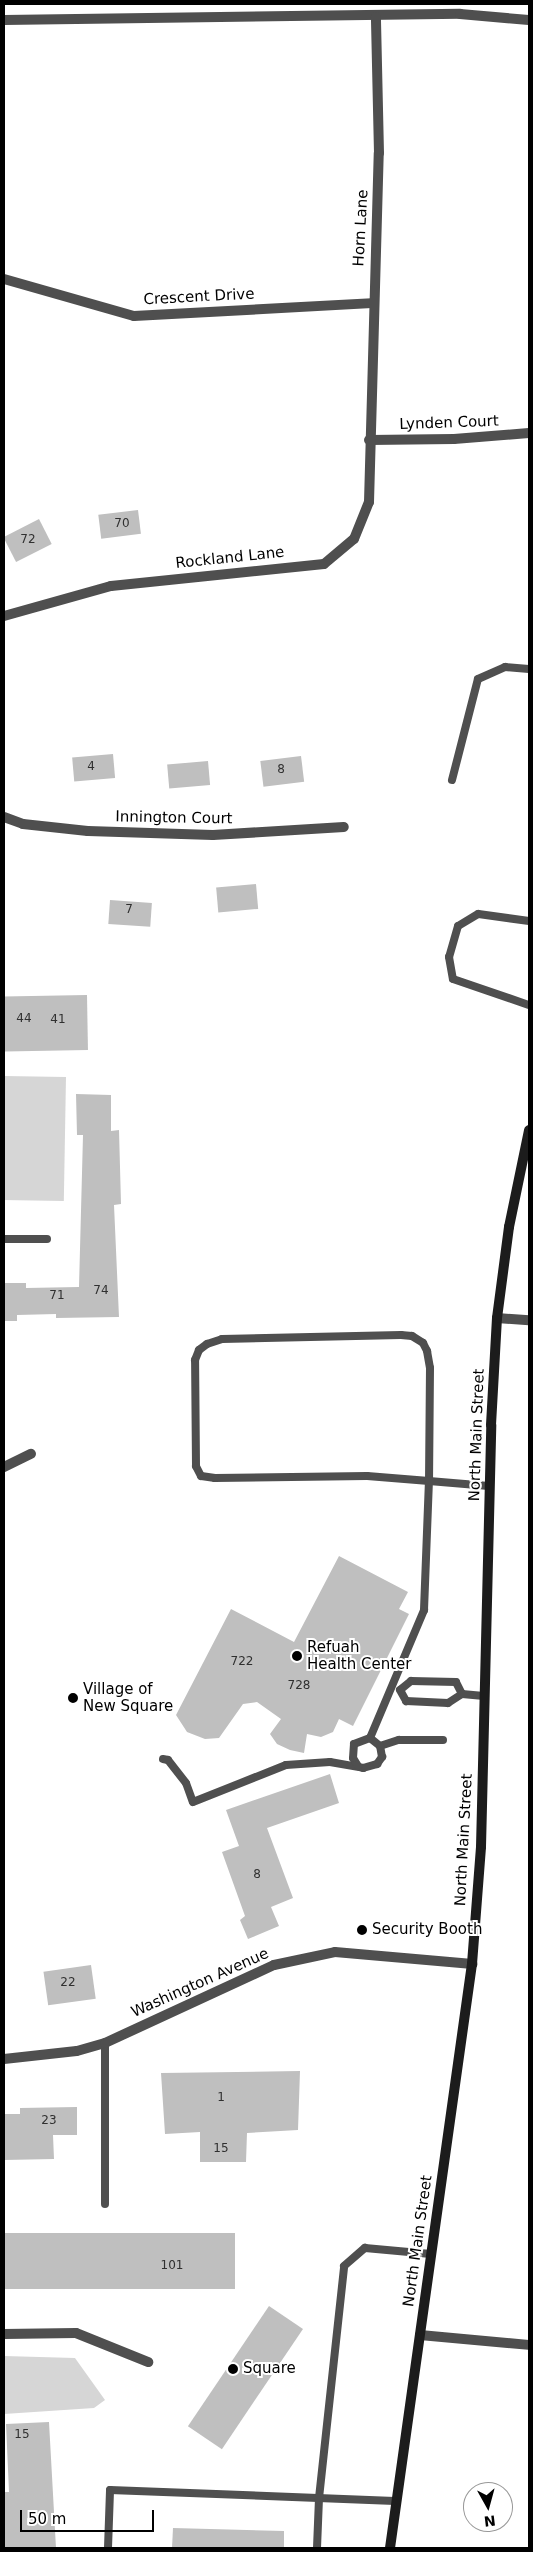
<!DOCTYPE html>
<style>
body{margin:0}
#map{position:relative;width:533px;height:2552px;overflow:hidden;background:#fff;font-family:"DejaVu Sans",sans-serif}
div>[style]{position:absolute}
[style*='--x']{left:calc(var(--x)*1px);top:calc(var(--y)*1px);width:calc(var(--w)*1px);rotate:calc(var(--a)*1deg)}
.green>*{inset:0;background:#d6d6d6;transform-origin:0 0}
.building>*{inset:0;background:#bfbfbf;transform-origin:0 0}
.lane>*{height:8px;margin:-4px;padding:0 4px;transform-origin:4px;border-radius:4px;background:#4f4f4f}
.street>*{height:10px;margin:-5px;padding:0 5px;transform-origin:5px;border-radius:5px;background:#4f4f4f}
.secondary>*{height:10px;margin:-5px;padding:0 5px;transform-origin:5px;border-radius:5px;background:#1c1c1c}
.dots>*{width:14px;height:14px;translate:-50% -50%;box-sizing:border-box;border:2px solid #fff;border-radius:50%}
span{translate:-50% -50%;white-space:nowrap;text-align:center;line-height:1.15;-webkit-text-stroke:4px #fff;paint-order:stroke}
.number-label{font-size:12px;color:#303030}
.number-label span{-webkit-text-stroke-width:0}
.street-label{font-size:15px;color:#000}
.poi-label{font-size:15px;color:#000}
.left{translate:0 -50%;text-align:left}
.frame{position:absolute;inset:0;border:5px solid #000;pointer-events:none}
.north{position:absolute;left:463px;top:2482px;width:50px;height:50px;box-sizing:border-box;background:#fff;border:1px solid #999;border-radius:50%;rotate:173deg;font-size:14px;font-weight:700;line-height:20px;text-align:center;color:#000}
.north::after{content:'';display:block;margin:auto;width:18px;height:22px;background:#000;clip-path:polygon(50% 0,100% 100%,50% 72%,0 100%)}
.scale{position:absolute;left:20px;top:2510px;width:134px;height:22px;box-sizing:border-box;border:2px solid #000;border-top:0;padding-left:6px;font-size:15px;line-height:18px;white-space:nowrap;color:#000;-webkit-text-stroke:4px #fff;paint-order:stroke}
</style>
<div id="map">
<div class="green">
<div style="left:4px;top:1076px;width:62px;height:124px;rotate:1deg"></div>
<div style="clip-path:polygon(4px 2356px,75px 2358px,105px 2400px,94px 2408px,4px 2414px)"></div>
</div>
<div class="building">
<div style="left:138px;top:510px;width:24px;height:40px;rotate:83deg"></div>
<div style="left:39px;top:519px;width:28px;height:40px;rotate:63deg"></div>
<div style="left:113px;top:754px;width:24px;height:41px;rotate:85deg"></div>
<div style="left:301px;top:756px;width:26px;height:41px;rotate:83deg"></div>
<div style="left:208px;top:761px;width:24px;height:41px;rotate:85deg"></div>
<div style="left:256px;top:884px;width:25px;height:40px;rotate:85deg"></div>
<div style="left:110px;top:900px;width:42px;height:24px;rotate:4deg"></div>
<div style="left:87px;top:995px;width:55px;height:83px;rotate:89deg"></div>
<div style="clip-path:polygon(76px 1094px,111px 1095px,111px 1131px,119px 1130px,121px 1204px,114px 1205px,119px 1317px,56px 1318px,56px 1314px,17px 1315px,17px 1321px,4px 1321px,4px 1283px,26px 1283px,26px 1288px,79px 1287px,83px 1135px,77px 1135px)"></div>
<div style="clip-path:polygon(339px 1556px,408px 1592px,399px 1609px,409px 1614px,353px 1726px,339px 1719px,333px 1732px,321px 1737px,307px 1734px,304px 1753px,290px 1750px,277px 1744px,270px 1734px,281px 1719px,257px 1702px,243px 1704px,219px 1738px,205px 1739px,187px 1732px,176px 1715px,231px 1609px,294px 1642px)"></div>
<div style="clip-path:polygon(330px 1774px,339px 1803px,267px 1828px,293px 1898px,271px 1907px,279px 1926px,248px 1939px,240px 1920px,245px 1916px,222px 1852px,239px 1846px,226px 1810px)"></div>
<div style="left:91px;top:1965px;width:34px;height:48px;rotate:82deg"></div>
<div style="clip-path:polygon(300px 2071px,298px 2130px,247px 2133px,246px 2162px,200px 2162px,200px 2132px,165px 2134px,161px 2073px)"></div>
<div style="clip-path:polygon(77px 2107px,77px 2135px,53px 2135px,54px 2159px,4px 2160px,4px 2114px,20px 2114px,20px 2108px)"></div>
<div style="left:235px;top:2233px;width:56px;height:231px;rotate:90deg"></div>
<div style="left:269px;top:2306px;width:41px;height:145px;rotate:34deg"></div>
<div style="clip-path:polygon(49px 2422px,56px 2548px,4px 2548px,4px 2492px,9px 2492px,6px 2424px)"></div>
<div style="clip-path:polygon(173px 2528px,284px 2531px,284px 2548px,172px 2548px)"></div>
</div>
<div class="lane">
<div style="--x:452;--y:780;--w:104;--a:-75.6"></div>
<div style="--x:478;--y:679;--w:30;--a:-24"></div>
<div style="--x:505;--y:667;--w:24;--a:5"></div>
<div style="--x:529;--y:921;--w:51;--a:-172.2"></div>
<div style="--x:478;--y:914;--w:23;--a:149"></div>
<div style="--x:458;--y:926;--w:32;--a:106"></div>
<div style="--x:449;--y:957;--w:22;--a:80"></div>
<div style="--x:453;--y:979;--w:80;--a:18.9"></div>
<div style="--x:4;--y:1239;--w:43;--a:0"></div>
<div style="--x:401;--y:1335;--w:11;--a:5"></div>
<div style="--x:412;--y:1336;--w:13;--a:32"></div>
<div style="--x:423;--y:1343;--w:9;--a:63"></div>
<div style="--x:427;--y:1351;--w:17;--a:80"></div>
<div style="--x:430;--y:1368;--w:113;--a:90.5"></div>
<div style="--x:429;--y:1481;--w:62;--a:-175.4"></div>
<div style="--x:367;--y:1476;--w:152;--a:179.2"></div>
<div style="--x:215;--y:1478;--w:14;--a:-172"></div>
<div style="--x:201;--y:1476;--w:11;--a:-117"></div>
<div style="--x:196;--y:1466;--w:106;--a:-90.5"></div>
<div style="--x:195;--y:1360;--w:11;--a:-68"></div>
<div style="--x:199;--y:1350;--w:10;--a:-37"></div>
<div style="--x:207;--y:1344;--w:16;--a:-18"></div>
<div style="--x:222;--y:1339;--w:179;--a:-1.3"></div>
<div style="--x:462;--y:1694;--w:13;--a:-117"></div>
<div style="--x:456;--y:1682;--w:45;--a:-178.7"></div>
<div style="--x:411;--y:1681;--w:14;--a:141"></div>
<div style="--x:400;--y:1690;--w:13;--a:61"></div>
<div style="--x:406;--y:1701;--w:42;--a:2.7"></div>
<div style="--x:448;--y:1703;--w:17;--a:-33"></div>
<div style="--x:462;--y:1694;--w:22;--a:5"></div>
<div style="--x:380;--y:1746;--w:20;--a:-18"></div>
<div style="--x:399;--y:1740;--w:44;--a:0"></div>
<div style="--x:163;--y:1759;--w:5;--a:11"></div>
<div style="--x:168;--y:1760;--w:29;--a:52"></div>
<div style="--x:186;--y:1783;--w:20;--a:70"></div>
<div style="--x:193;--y:1802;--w:100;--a:-21.7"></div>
<div style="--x:286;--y:1765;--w:44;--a:-3.9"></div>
<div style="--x:330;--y:1762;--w:34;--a:10"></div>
<div style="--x:363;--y:1768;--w:15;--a:-16"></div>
<div style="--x:377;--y:1764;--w:9;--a:-54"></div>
<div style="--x:382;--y:1757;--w:11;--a:-100"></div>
<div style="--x:380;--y:1746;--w:13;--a:-141"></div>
<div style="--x:370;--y:1738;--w:139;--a:-67.1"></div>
<div style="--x:424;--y:1610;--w:129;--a:-87.8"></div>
<div style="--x:429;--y:1481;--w:60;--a:4.8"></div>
<div style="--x:358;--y:1766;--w:9;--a:-122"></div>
<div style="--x:353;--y:1758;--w:14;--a:-86"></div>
<div style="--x:354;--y:1744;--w:17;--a:-21"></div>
<div style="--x:105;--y:2204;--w:161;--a:-90"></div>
<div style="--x:108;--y:2548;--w:58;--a:-88"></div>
<div style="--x:110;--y:2490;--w:285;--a:2.2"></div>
<div style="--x:317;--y:2548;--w:50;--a:-87.7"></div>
<div style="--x:319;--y:2498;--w:233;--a:-83.8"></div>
<div style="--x:344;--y:2266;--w:28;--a:-41"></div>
<div style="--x:365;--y:2248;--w:66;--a:5.2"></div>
</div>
<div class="street">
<div style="--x:4;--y:20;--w:456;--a:-0.8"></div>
<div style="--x:460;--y:14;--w:69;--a:5"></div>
<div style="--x:4;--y:279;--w:135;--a:15.9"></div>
<div style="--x:134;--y:316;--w:238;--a:-3.1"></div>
<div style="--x:369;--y:440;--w:85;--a:-0.7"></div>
<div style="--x:454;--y:439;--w:75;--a:-4.6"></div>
<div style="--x:4;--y:616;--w:111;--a:-15.7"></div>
<div style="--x:111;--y:586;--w:214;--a:-5.9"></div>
<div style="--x:324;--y:564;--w:39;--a:-40"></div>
<div style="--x:354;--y:539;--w:40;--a:-68"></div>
<div style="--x:369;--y:502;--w:349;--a:-88.4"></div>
<div style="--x:379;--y:153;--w:136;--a:-91.3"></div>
<div style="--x:4;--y:817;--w:20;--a:20"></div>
<div style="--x:23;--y:824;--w:65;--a:6.1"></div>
<div style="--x:88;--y:831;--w:125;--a:1.8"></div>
<div style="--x:213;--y:835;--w:131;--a:-3.5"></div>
<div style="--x:497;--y:1318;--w:32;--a:4"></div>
<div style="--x:4;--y:1467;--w:30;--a:-26"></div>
<div style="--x:4;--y:2059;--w:73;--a:-6.3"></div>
<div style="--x:77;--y:2051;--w:29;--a:-16"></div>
<div style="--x:105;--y:2043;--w:186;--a:-24.8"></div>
<div style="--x:274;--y:1965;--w:62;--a:-12"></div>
<div style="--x:335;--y:1952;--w:138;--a:5"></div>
<div style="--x:4;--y:2334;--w:72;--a:-0.8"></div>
<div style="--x:76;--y:2333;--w:78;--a:21.9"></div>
<div style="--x:420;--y:2335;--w:109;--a:5.2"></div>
</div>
<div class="secondary">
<div style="--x:390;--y:2548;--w:590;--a:-82.01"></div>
<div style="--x:472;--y:1964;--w:117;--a:-85.6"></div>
<div style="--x:481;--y:1847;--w:422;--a:-88.6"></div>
<div style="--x:491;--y:1425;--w:107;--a:-86.8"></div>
<div style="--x:497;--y:1318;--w:92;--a:-82.5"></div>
<div style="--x:509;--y:1227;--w:99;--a:-78.3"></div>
</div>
<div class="dots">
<div style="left:297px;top:1656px;background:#000"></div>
<div style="left:73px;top:1698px;background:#000"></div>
<div style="left:362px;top:1930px;background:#000"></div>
<div style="left:233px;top:2369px;background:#000"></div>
</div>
<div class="number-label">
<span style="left:122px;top:524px">70</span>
<span style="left:28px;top:540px">72</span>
<span style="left:91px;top:767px">4</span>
<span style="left:281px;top:770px">8</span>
<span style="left:129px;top:910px">7</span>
<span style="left:24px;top:1019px">44</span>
<span style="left:58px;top:1020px">41</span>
<span style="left:101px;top:1291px">74</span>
<span style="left:57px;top:1296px">71</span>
<span style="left:242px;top:1662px">722</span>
<span style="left:299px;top:1686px">728</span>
<span style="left:257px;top:1875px">8</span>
<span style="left:68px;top:1983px">22</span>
<span style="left:221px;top:2098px">1</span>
<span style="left:49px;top:2121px">23</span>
<span style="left:221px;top:2149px">15</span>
<span style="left:172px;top:2266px">101</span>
<span style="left:22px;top:2435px">15</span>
</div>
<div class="street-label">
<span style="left:361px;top:228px;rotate:-87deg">Horn Lane</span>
<span style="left:199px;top:297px;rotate:-3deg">Crescent Drive</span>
<span style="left:449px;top:423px;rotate:-2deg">Lynden Court</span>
<span style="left:230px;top:558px;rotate:-6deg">Rockland Lane</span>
<span style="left:174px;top:818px;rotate:1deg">Innington Court</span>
<span style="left:477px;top:1435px;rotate:-88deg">North Main Street</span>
<span style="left:464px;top:1840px;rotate:-87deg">North Main Street</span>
<span style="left:200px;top:1983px;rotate:-24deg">Washington Avenue</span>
<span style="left:418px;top:2241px;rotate:-82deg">North Main Street</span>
</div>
<div class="poi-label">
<span class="left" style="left:307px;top:1656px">Refuah<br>Health Center</span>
<span class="left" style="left:83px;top:1698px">Village of<br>New Square</span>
<span class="left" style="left:372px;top:1930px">Security Booth</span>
<span class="left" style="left:243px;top:2369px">Square</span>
</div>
<div class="frame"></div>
<div class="north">N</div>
<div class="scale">50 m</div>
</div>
